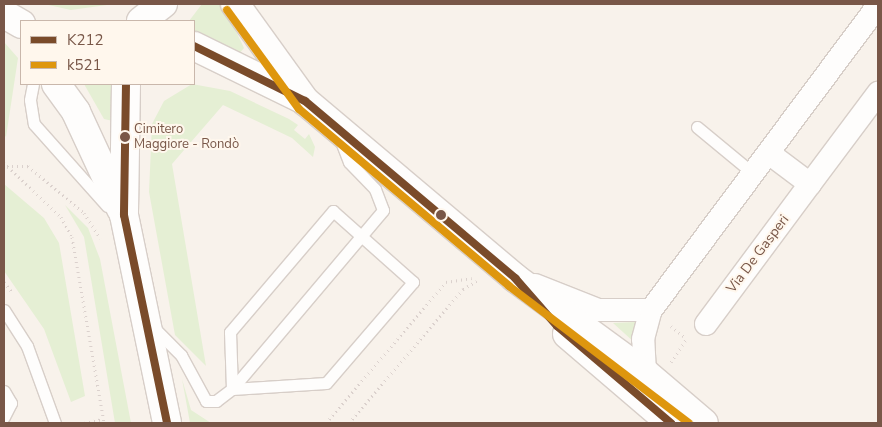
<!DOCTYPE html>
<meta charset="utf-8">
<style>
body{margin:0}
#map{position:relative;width:882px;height:427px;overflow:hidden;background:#f8f2eb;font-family:"Nunito Sans",sans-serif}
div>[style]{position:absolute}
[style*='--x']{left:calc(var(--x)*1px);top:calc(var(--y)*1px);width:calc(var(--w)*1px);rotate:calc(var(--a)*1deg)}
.green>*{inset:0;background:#e5efd4}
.path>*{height:3px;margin-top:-1.5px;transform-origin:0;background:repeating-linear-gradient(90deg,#dbd1cd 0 1px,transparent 0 5px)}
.roads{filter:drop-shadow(1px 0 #d7cec8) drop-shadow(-1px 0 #d7cec8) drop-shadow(0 1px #d7cec8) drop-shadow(0 -1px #d7cec8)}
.lane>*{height:11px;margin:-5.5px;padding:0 5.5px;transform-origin:5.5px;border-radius:5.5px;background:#fefdfc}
.street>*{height:22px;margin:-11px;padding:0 11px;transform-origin:11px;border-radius:11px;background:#fefdfc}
.secondary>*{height:28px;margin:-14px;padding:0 14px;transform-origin:14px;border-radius:14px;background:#fefdfc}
.bus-1>*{height:8px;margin:-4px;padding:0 4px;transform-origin:4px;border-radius:4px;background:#7a4b2a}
.bus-2>*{height:8px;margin:-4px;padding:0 4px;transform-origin:4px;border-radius:4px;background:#de960e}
.dots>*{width:14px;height:14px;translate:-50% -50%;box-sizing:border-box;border:2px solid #fff7ed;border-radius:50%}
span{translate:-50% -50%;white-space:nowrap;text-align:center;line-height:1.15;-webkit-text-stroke:4px #fff7ed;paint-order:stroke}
.bus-label{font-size:13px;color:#795748}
.left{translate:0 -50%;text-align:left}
.street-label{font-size:14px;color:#795748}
.frame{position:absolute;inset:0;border:5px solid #795748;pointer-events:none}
.legend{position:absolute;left:20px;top:20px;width:175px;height:65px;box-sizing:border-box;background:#fff7ed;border:1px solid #c9b7ab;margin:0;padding:6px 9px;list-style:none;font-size:15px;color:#795748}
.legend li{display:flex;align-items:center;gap:10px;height:25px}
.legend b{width:25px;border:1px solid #c9b7ab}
</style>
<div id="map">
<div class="green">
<div style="clip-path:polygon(44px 4px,114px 4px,71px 10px)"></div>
<div style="clip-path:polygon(202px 4px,223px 4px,244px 48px,238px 55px,194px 38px,194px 21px,189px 21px)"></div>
<div style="clip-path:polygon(4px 42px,18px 58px,6px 137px,4px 134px)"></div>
<div style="clip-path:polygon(84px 84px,112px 84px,113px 121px,104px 119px)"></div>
<div style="clip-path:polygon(192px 84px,230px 91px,289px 119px,298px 125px,294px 130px,305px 139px,309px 134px,315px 147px,313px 157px,292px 138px,223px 105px,172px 164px,206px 366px,175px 335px,149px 192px,152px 124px,164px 101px)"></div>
<div style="clip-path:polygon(4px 184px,44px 218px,59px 243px,85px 396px,71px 402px,44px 329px,4px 271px)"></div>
<div style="clip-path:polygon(65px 205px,88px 228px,100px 259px,131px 423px,115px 423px,84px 237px)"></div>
<div style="clip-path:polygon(645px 318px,635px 343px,613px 323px,635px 322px)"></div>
<div style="clip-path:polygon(182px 379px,191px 410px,211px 423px,190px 423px)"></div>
</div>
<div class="path">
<div style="--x:4;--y:163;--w:79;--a:43.5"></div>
<div style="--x:61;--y:217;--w:23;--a:61"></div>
<div style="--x:72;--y:237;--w:189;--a:80.2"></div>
<div style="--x:7;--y:166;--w:21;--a:0"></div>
<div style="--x:28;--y:166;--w:73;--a:40"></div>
<div style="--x:84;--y:213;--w:30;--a:57"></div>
<div style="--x:4;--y:282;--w:13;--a:51"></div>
<div style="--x:671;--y:326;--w:19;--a:39"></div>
<div style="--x:671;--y:362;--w:29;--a:-56"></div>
<div style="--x:84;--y:423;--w:19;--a:-12"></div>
<div style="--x:326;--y:423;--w:185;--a:-49.6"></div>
<div style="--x:446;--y:282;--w:26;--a:-9"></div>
<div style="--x:349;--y:423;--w:176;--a:-49.6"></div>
<div style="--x:463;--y:289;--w:16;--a:-30"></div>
</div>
<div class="roads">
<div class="lane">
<div style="--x:33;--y:84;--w:16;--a:101"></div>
<div style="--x:30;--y:100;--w:24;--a:81"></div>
<div style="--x:34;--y:124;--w:110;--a:48.3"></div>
<div style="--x:697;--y:127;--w:75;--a:39.6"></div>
<div style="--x:333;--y:211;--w:107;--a:41.6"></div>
<div style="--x:413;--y:282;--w:133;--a:130.7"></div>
<div style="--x:326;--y:383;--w:94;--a:176.3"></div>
<div style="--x:232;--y:389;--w:57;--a:-92"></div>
<div style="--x:230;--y:332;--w:159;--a:-49.6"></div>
<div style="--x:4;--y:310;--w:43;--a:57.4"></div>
<div style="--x:27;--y:346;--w:82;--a:70"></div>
<div style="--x:153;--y:327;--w:40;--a:45"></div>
<div style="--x:181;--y:355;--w:52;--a:61.5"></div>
<div style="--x:206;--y:401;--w:10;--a:0"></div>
<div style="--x:216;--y:401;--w:20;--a:-37"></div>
<div style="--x:232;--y:389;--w:234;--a:-49.8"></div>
<div style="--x:383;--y:210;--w:22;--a:-111"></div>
<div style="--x:375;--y:189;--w:37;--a:-134"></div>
<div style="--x:349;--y:162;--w:25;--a:-111"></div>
<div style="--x:4;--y:391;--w:14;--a:60"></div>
<div style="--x:11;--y:403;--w:16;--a:117"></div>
</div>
<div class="street">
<div style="--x:770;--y:154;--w:50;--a:36.9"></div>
<div style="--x:810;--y:184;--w:114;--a:-53.2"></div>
<div style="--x:535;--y:285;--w:68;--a:21.6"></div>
<div style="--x:598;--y:310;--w:53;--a:0"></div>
<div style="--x:706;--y:324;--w:174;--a:-53.4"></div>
<div style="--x:645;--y:373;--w:34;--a:-93"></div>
<div style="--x:643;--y:339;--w:30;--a:-75"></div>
<div style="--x:651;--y:310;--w:379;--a:-53.3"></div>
</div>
<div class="secondary">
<div style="--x:235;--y:4;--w:120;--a:54.2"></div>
<div style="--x:305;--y:101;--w:275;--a:40.1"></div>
<div style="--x:515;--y:278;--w:161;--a:36.2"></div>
<div style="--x:645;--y:373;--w:77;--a:40.3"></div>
<div style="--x:4;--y:14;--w:20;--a:30"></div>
<div style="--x:141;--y:21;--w:28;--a:-38"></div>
<div style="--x:194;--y:46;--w:120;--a:26.1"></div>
<div style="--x:56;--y:84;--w:34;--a:54"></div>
<div style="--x:76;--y:112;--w:107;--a:65.1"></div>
<div style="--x:126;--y:84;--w:131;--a:90.9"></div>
<div style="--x:124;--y:215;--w:212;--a:78.3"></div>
<div style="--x:567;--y:334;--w:137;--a:40.6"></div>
</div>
</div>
<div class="bus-1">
<div style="--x:194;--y:46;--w:124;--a:26.4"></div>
<div style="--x:305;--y:101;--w:275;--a:40.1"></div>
<div style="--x:515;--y:278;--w:64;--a:48.8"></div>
<div style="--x:557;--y:326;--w:150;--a:40.4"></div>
<div style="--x:126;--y:84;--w:131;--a:90.9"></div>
<div style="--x:124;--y:215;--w:212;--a:78.3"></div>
</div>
<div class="bus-2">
<div style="--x:227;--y:10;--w:122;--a:54"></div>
<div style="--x:299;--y:109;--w:275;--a:40.1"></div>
<div style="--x:509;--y:286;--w:226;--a:37.3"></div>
</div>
<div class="dots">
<div style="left:125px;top:137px;background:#795748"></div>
<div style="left:441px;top:215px;background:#795748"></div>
</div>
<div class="bus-label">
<span class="left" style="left:134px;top:137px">Cimitero<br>Maggiore - Rondò</span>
</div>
<div class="street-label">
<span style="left:758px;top:254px;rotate:-53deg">Via De Gasperi</span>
</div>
<div class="frame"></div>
<ul class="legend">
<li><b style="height:6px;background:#7a4b2a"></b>K212</li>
<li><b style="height:6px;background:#de960e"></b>k521</li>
</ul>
</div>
